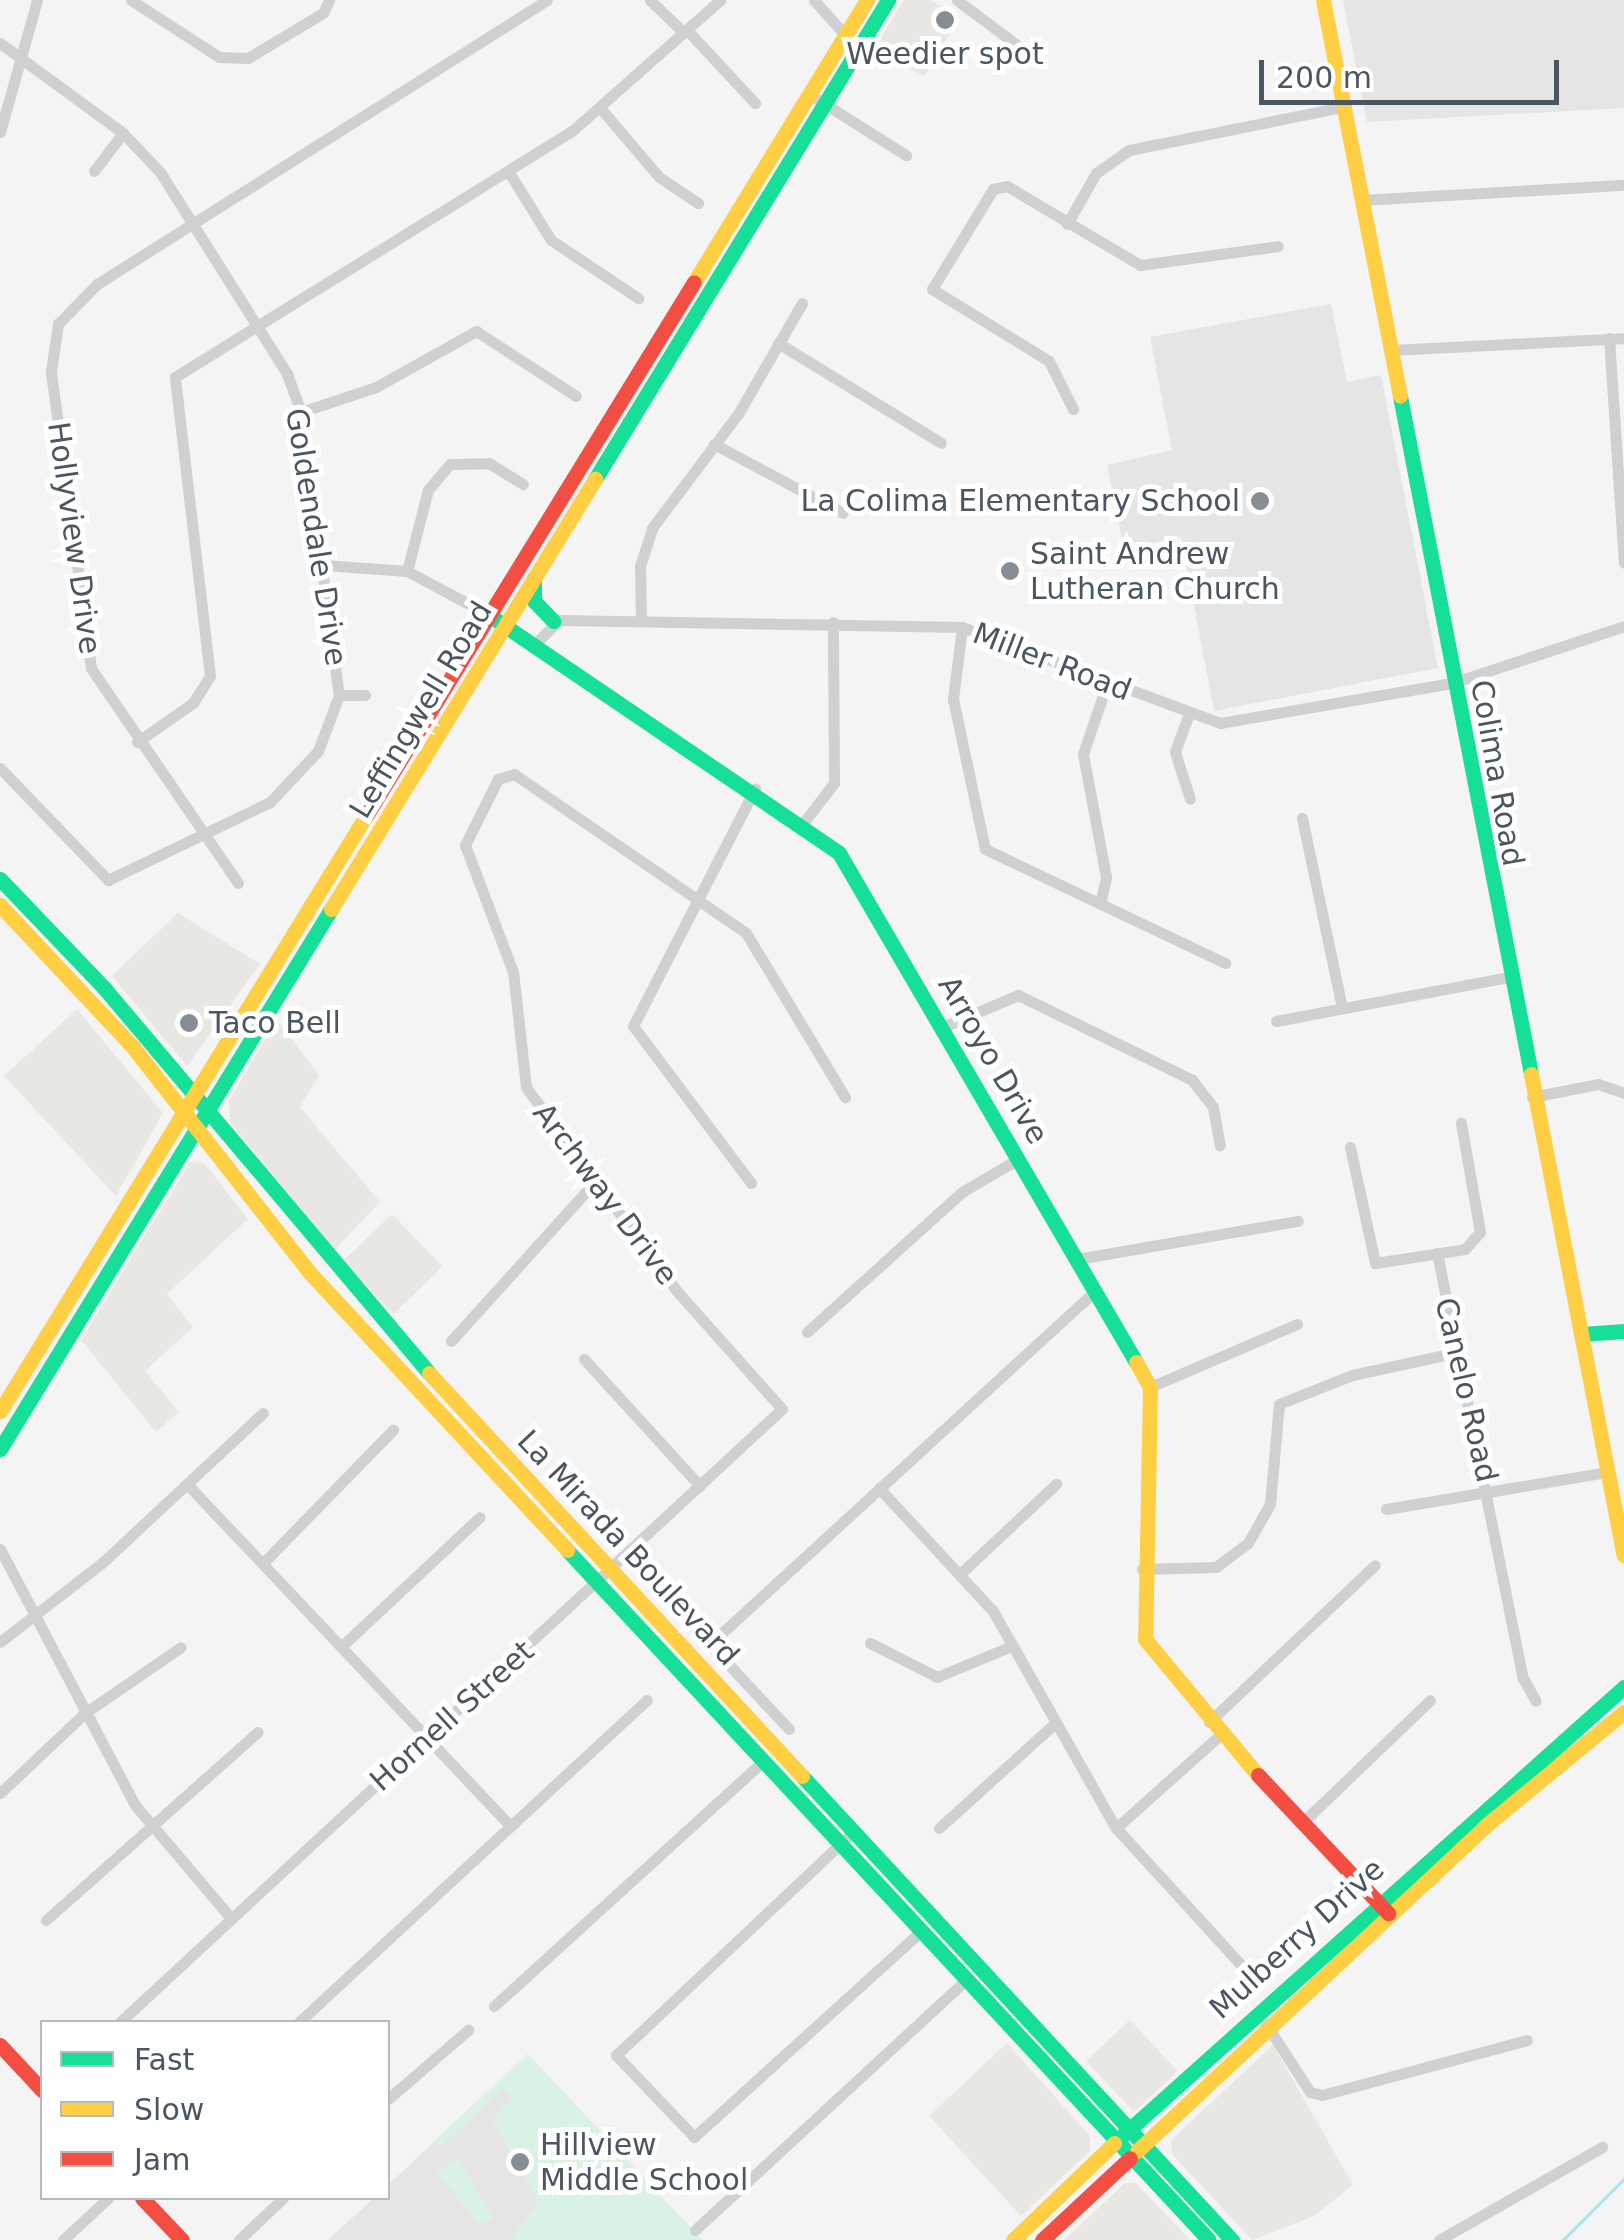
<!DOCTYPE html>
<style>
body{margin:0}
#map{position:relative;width:1624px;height:2240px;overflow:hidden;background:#f4f4f4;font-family:"DejaVu Sans",sans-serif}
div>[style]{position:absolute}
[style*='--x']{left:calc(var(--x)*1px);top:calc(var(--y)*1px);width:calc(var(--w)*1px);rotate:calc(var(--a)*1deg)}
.commercial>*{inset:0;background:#e8e7e3;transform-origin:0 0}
.education>*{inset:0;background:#e6e5e6}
.green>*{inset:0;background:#d9f2e3}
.stream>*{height:2.5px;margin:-1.25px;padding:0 1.25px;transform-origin:1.25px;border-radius:1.25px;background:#aee2f0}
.street>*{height:11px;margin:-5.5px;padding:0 5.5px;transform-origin:5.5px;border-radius:5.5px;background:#ced0d2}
.fast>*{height:15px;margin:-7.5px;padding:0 7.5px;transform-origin:7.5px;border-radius:7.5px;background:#16e098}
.slow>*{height:15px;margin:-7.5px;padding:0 7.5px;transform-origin:7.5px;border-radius:7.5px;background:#ffcf43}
.jam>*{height:15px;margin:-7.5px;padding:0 7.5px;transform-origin:7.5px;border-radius:7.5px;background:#f24e42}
.dots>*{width:28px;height:28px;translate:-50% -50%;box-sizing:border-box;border:5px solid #fff;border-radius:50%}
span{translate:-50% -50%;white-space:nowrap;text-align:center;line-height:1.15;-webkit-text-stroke:10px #fff;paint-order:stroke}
.poi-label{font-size:30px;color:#4a5661}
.right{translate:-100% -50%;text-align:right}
.left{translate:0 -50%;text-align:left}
.street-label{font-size:30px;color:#4a5661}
.legend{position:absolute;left:40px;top:2020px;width:350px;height:180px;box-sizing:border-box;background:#fff;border:2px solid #b7bbc0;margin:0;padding:12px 18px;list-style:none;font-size:30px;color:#4a5661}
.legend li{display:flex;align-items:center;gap:20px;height:50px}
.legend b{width:50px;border:2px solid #b7bbc0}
.scale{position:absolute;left:1259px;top:60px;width:300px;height:45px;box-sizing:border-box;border:5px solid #4a5661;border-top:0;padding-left:12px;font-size:30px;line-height:35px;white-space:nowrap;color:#4a5661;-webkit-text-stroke:8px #fff;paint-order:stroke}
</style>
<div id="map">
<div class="commercial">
<div style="clip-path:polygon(904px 0,930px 0,960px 17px,925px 76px,872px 52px)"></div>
<div style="clip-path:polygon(178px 913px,260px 964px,187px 1066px,112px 976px)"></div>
<div style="clip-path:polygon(77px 1009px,163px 1113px,116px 1196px,4px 1076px)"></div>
<div style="clip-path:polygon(277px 1020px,319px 1075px,300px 1107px,380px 1202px,334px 1250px,230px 1122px,229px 1100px)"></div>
<div style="clip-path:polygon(190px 1162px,204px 1163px,248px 1219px,167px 1294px,193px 1327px,145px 1371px,179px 1412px,156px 1432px,81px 1340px)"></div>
<div style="left:392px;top:1214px;width:73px;height:68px;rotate:46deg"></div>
<div style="left:1130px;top:2020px;width:70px;height:60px;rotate:47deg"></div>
<div style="clip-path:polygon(1007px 2043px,1090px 2136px,1090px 2151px,1021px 2216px,929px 2116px)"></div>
<div style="clip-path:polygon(1273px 2045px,1353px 2185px,1314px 2216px,1252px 2240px,1171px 2153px,1172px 2139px)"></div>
<div style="clip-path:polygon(1125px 2183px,1136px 2183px,1190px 2240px,1064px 2240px)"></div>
</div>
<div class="education">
<div style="clip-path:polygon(1343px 0,1624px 0,1624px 108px,1367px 122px)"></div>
<div style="clip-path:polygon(1331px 304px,1347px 382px,1381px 375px,1438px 668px,1214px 711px,1181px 537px,1124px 549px,1107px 465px,1172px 450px,1150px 337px)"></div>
<div style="clip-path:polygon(528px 2054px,702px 2240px,328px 2240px,374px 2198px,388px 2198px,388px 2185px)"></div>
</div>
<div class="green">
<div style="clip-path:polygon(528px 2054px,702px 2240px,510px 2240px,538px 2201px,493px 2121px,511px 2096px,504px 2088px,441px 2146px,435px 2140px)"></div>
<div style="clip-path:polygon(459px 2159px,493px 2218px,479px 2224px,437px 2172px)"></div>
</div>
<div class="stream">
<div style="--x:1563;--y:2240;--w:86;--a:-45"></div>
</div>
<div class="street">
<div style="--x:131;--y:0;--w:105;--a:32.9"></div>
<div style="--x:219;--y:57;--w:29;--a:2"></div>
<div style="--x:248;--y:58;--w:87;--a:-31"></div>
<div style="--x:323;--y:13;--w:14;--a:-65"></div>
<div style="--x:650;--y:0;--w:47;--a:44.1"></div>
<div style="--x:814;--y:0;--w:47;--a:48.5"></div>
<div style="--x:957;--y:0;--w:100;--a:36.9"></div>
<div style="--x:687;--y:30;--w:100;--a:47"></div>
<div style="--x:0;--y:43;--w:152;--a:36.2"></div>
<div style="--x:123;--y:133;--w:54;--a:46.5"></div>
<div style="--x:160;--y:172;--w:239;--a:57.8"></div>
<div style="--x:287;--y:374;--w:40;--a:69.8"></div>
<div style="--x:301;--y:412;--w:286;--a:82.4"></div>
<div style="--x:809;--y:94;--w:115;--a:32.2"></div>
<div style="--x:602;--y:110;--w:88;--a:49.6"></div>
<div style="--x:659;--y:177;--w:47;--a:33.7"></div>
<div style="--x:0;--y:132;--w:137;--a:-74.3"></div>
<div style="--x:94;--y:171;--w:48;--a:-52.7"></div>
<div style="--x:508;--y:171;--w:81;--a:58.1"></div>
<div style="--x:551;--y:240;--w:105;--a:33.7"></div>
<div style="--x:1361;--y:200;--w:263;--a:-3.3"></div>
<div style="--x:1067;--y:224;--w:59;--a:-60.4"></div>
<div style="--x:1096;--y:173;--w:40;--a:-34.9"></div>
<div style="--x:1129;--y:150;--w:218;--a:-11.4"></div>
<div style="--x:1609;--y:338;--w:225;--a:86.2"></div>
<div style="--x:778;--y:343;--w:191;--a:31.5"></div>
<div style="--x:1390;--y:350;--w:234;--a:-2.9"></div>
<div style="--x:1073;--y:409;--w:54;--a:-116.6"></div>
<div style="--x:1049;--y:361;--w:137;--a:-148.4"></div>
<div style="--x:932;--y:289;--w:117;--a:-58.6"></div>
<div style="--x:993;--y:189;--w:14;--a:-12"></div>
<div style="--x:1007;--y:186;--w:155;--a:30.7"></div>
<div style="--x:1140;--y:265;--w:139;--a:-7.8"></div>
<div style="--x:301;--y:412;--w:79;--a:-18.4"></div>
<div style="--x:376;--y:387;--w:115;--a:-29.2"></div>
<div style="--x:476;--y:331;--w:119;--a:33"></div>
<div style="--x:714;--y:444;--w:146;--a:28.1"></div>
<div style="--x:324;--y:565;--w:83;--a:4.1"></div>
<div style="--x:407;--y:571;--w:93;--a:28.2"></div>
<div style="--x:407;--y:571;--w:84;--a:-75.5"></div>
<div style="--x:428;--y:490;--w:34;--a:-50"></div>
<div style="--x:450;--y:464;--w:39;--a:-1"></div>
<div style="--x:489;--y:463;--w:40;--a:32"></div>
<div style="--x:641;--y:621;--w:55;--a:-91"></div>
<div style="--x:640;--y:566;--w:40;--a:-72"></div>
<div style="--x:652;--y:528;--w:143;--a:-53"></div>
<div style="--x:738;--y:414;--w:128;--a:-60"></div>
<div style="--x:962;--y:627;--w:73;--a:97.1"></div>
<div style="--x:953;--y:699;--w:153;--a:78"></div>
<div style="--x:985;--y:849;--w:266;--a:25.4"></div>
<div style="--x:536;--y:643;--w:33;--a:-45"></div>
<div style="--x:559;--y:620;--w:403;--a:1"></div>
<div style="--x:962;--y:627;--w:275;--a:20.4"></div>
<div style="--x:1220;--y:723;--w:235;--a:-9.8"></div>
<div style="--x:1452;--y:683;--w:181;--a:-18.3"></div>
<div style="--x:1188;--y:716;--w:38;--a:110"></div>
<div style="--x:1175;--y:752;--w:49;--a:72.3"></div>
<div style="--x:137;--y:742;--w:68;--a:-34.9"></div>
<div style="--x:193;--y:703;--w:32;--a:-58"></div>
<div style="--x:210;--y:676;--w:301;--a:-96.7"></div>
<div style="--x:175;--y:377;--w:467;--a:-31.8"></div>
<div style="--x:572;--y:131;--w:198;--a:-41.5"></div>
<div style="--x:0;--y:768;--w:156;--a:46"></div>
<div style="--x:108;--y:880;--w:180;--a:-25.7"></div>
<div style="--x:270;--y:802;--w:70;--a:-46.7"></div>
<div style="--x:318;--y:751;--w:60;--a:-69.4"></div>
<div style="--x:339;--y:695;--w:26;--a:0"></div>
<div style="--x:1302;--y:818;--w:193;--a:78.1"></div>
<div style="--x:804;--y:822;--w:49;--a:-52.4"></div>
<div style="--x:834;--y:783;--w:161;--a:-90.4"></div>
<div style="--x:238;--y:883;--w:260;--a:-124.4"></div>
<div style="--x:91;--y:668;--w:300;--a:-97.7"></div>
<div style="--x:51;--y:371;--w:48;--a:-81.5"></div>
<div style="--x:58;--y:324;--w:56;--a:-45.7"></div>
<div style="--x:97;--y:284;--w:532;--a:-32.26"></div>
<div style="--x:1100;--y:904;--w:28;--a:-77"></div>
<div style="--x:1106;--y:877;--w:125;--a:-100.6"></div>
<div style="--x:1083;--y:754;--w:75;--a:-71.3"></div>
<div style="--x:1276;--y:1021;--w:236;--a:-10.7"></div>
<div style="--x:943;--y:1027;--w:82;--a:-23.1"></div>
<div style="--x:1018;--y:995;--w:194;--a:26"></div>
<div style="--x:1192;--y:1080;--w:34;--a:52"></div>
<div style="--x:1213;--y:1107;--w:39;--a:80"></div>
<div style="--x:1532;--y:1097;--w:67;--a:-11.1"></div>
<div style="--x:1598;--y:1084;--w:28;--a:19"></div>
<div style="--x:1350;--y:1147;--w:119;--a:77.8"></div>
<div style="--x:1375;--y:1263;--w:91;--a:-8.8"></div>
<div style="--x:1465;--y:1249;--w:23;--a:-49"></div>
<div style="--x:1480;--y:1232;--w:111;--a:-99.9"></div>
<div style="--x:751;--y:1183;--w:196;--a:-126.9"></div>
<div style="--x:633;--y:1026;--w:267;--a:-62.8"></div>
<div style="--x:1437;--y:1253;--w:434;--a:78.6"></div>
<div style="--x:1523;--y:1678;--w:26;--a:61"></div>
<div style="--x:1077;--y:1259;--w:224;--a:-9.8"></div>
<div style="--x:807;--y:1332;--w:209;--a:-42.1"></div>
<div style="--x:962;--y:1192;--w:65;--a:-30.5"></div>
<div style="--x:451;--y:1341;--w:213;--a:-47.9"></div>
<div style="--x:584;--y:1359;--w:172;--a:47.6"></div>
<div style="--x:1150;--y:1387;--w:160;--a:-23.2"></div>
<div style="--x:187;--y:1484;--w:470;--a:46.6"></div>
<div style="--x:879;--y:1488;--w:168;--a:47.2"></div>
<div style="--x:993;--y:1611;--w:249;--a:60.5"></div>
<div style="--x:1116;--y:1828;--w:188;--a:47.6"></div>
<div style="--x:1386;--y:1509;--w:225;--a:-9.5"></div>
<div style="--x:0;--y:1549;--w:289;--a:62.2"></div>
<div style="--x:135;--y:1805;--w:148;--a:49.7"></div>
<div style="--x:627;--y:1556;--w:237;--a:46.9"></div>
<div style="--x:264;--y:1562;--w:185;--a:-45.7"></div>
<div style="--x:1142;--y:1569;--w:74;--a:-1.5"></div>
<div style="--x:1216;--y:1567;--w:40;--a:-37"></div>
<div style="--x:1248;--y:1543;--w:45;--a:-60.6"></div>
<div style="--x:1270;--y:1504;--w:100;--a:-84.9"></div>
<div style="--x:1279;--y:1404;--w:79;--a:-21.7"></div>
<div style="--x:1352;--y:1375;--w:105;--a:-12.1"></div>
<div style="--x:960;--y:1574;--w:132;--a:-43.2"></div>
<div style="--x:0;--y:1642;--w:129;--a:-37.8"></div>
<div style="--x:102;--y:1563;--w:220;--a:-43"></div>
<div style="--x:870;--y:1643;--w:75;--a:26.9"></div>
<div style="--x:937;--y:1677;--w:78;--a:-22.6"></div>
<div style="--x:710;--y:1644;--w:522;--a:-42.52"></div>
<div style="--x:343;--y:1645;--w:187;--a:-43.1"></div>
<div style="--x:1209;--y:1722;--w:228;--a:-43.4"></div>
<div style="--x:0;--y:1793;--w:117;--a:-43.3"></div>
<div style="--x:85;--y:1713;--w:116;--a:-34.5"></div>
<div style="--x:1303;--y:1822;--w:176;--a:-43.8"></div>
<div style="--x:939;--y:1828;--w:152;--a:-42.1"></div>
<div style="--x:1116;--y:1828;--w:140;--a:-41.8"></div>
<div style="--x:854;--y:1831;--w:327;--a:136.7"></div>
<div style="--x:616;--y:2055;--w:113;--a:46.4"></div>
<div style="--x:694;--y:2137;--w:307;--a:-42.2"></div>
<div style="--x:46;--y:1920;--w:283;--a:-41.6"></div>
<div style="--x:494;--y:2006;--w:362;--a:-42.3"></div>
<div style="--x:120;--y:2022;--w:902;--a:-42.8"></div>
<div style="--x:782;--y:1409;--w:159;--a:-131.7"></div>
<div style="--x:676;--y:1290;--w:252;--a:-126.5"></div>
<div style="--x:526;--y:1087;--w:116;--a:-96.4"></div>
<div style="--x:513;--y:972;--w:136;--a:-110.7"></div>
<div style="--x:465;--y:845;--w:74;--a:-63.4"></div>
<div style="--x:498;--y:779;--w:17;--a:-17"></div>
<div style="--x:514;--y:774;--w:281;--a:34.4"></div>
<div style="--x:746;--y:933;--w:192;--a:58.9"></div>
<div style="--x:299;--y:2022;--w:474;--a:-42.8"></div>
<div style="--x:1266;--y:2024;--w:81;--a:57.1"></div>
<div style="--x:1310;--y:2092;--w:12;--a:14"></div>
<div style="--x:1322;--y:2095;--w:212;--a:-15"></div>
<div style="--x:388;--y:2099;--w:106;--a:-40.8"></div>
<div style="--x:695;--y:2230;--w:369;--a:-42.7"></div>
<div style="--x:63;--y:2240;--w:62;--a:-43"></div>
<div style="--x:239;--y:2240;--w:61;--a:-43.7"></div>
<div style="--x:1439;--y:2240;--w:188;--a:-29.7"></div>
</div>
<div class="fast">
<div style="--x:1400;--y:396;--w:691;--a:79.06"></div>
<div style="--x:595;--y:479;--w:562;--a:-58.55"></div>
<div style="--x:534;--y:578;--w:23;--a:90"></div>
<div style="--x:534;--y:601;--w:28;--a:46"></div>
<div style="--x:489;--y:615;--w:423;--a:34.2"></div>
<div style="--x:839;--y:853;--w:589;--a:59.74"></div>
<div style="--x:0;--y:879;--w:152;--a:46.3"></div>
<div style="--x:105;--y:989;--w:502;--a:49.84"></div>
<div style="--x:1582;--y:1334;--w:42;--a:-4.1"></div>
<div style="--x:0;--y:1449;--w:633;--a:-58.49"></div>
<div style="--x:567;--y:1550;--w:942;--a:47.06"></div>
<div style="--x:802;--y:1776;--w:633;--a:47.18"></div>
<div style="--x:1122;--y:2136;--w:674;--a:-41.81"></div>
</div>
<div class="slow">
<div style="--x:1323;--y:0;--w:403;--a:79"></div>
<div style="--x:694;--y:282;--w:331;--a:-58.5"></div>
<div style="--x:0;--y:905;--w:193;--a:46.9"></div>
<div style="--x:132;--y:1046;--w:288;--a:51.9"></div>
<div style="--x:310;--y:1273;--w:378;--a:47.1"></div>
<div style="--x:331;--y:909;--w:505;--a:-58.45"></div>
<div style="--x:1531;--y:1074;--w:490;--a:79.1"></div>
<div style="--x:1136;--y:1362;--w:29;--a:61"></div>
<div style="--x:1150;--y:1387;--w:252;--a:91.1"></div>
<div style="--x:1145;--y:1639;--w:177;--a:50.3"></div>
<div style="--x:429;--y:1373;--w:549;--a:47.21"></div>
<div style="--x:0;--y:1411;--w:701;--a:-58.42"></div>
<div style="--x:1137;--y:2151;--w:476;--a:-43"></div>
<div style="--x:1485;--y:1826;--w:180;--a:-39.4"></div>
<div style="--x:1013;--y:2240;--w:140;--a:-43.8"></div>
</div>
<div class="jam">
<div style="--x:367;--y:814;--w:624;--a:-58.42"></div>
<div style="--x:1258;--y:1775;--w:190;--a:46.7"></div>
<div style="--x:0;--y:2045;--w:62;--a:47"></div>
<div style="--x:142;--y:2198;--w:58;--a:46.4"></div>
<div style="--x:1042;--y:2240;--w:120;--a:-43"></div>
</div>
<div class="dots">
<div style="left:945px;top:20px;background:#868d94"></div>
<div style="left:1260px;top:501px;background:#868d94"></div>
<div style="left:1010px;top:571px;background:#868d94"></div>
<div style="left:189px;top:1023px;background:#868d94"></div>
<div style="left:520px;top:2162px;background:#868d94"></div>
</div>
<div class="poi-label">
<span style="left:945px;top:54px">Weedier spot</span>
<span class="right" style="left:1240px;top:501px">La Colima Elementary School</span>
<span class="left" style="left:1030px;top:571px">Saint Andrew<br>Lutheran Church</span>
<span class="left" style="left:209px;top:1023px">Taco Bell</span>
<span class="left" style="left:540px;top:2162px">Hillview<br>Middle School</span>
</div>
<div class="street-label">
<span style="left:316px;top:537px;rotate:81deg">Goldendale Drive</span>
<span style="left:74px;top:538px;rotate:82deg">Hollyview Drive</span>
<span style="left:1052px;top:662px;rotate:21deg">Miller Road</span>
<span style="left:421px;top:710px;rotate:-59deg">Leffingwell Road</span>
<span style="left:1497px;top:773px;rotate:80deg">Colima Road</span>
<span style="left:993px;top:1060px;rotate:60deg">Arroyo Drive</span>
<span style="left:605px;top:1194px;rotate:53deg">Archway Drive</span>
<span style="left:1466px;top:1390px;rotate:77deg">Canelo Road</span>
<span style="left:628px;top:1548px;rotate:47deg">La Mirada Boulevard</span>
<span style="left:452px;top:1716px;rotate:-42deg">Hornell Street</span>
<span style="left:1297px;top:1939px;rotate:-42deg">Mulberry Drive</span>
</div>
<ul class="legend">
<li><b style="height:12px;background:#16e098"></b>Fast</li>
<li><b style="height:12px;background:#ffcf43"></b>Slow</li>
<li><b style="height:12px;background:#f24e42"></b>Jam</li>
</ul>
<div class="scale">200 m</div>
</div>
